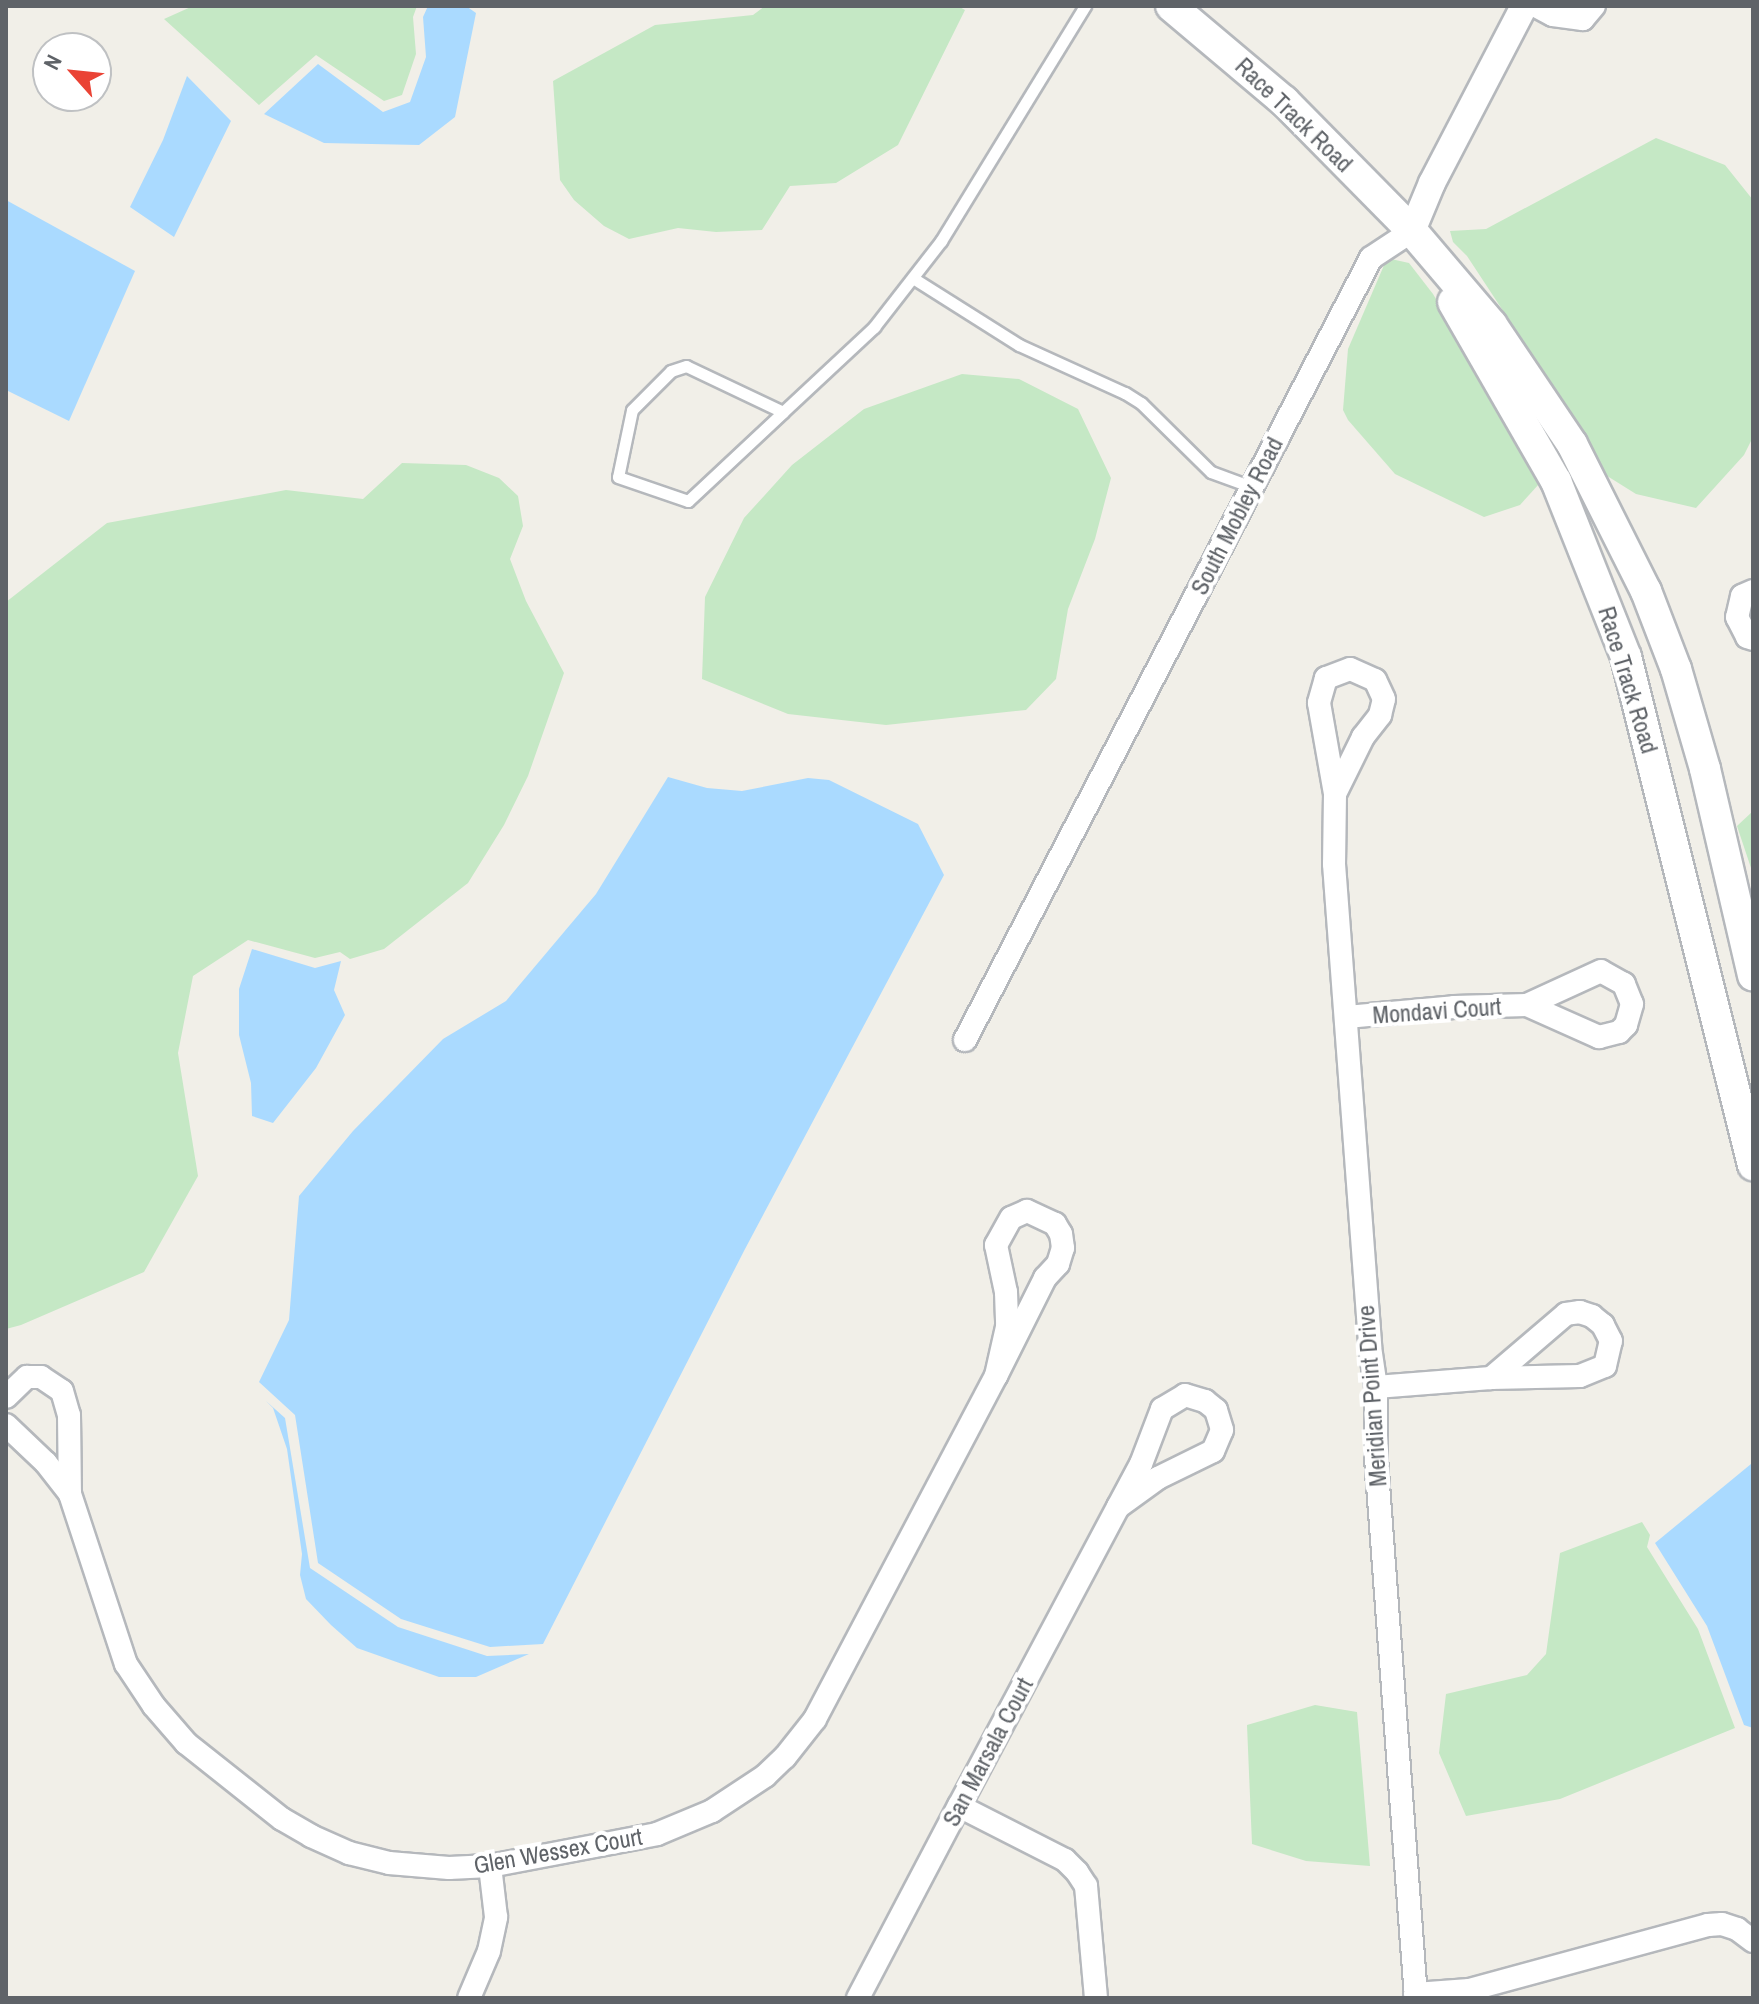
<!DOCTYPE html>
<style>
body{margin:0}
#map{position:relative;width:1759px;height:2004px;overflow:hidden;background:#f1efe8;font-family:"Archivo Narrow",sans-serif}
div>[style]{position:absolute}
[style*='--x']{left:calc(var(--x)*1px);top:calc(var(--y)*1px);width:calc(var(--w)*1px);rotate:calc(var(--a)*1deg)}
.green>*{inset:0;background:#c5e8c5}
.water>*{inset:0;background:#aadaff}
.roads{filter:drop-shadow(2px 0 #b5b8bc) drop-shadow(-2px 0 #b5b8bc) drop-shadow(0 2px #b5b8bc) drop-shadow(0 -2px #b5b8bc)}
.service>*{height:11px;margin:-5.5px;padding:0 5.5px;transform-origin:5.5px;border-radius:5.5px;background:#fff}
.minor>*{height:22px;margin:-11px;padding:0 11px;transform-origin:11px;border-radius:11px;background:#fff}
.tertiary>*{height:26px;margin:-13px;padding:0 13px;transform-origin:13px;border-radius:13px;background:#fff}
.secondary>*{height:30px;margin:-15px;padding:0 15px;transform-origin:15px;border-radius:15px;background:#fff}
span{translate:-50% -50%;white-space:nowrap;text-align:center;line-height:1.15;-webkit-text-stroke:8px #fff;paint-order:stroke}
.street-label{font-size:24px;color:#5f6368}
.frame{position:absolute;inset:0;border:8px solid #5f6368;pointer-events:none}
.north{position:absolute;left:32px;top:32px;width:80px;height:80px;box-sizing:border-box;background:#fff;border:2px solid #bfc1c3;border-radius:50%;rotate:297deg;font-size:22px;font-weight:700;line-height:32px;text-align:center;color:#5f6368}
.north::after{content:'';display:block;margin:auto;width:28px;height:36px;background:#ea4335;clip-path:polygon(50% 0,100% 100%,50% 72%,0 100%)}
</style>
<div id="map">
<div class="green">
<div style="clip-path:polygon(193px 6px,417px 6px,413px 17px,416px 54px,402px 95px,384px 101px,316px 55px,259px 105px,164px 19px)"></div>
<div style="clip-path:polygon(765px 6px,958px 6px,965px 10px,898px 145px,836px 183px,790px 186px,762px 230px,716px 232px,678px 228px,629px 239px,604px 226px,574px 200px,560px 180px,553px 81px,655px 25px,753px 15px)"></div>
<div style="clip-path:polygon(1656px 138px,1725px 165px,1753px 200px,1753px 437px,1744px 455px,1696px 508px,1636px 494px,1604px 474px,1569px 411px,1467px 256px,1453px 242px,1450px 231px,1486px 229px)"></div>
<div style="clip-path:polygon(1391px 259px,1409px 263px,1433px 294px,1529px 454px,1539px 484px,1520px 505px,1484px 517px,1395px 474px,1348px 420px,1343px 410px,1348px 349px,1385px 263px)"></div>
<div style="clip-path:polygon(962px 374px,1019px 379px,1078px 409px,1111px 478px,1095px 539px,1068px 609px,1056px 679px,1026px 710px,886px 725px,788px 714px,702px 679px,705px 597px,744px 518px,792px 465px,864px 409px)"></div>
<div style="clip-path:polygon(402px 463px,466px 465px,499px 478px,518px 496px,523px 526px,510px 559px,526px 601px,564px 673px,528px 776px,504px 825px,468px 883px,384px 949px,350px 959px,340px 952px,315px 958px,248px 940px,193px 976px,178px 1053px,198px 1176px,144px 1272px,21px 1325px,6px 1329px,6px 602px,107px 523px,286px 490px,363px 499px)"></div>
<div style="clip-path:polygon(1753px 811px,1753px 874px,1737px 826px)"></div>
<div style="clip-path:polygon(1642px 1522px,1650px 1535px,1647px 1547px,1698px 1629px,1735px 1728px,1560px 1799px,1466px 1816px,1439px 1753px,1446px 1694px,1527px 1675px,1546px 1654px,1560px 1553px)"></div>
<div style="clip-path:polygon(1315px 1705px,1357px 1712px,1370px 1866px,1306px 1861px,1252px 1844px,1247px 1725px)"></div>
</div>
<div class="water">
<div style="clip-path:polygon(428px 6px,466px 6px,476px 13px,455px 117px,419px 145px,324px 143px,264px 114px,318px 64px,383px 112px,410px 102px,426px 57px,423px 17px)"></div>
<div style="clip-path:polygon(187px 76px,231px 121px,174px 237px,130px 207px,163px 140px)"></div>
<div style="clip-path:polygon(6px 200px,135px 271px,69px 421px,6px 390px)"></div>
<div style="clip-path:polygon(668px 777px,707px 788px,742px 791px,808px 778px,829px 780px,918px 824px,944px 875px,745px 1249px,543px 1644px,490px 1647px,401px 1619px,318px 1563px,295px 1415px,259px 1382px,289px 1320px,299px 1196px,353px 1131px,443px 1039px,506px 1001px,596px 894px)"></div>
<div style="clip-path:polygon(252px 949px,315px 968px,341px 961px,334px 990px,345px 1015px,316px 1068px,273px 1123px,252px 1116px,251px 1083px,239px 1035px,239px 989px)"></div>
<div style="clip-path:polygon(266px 1401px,285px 1418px,310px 1568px,398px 1627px,487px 1656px,529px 1654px,476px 1677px,439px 1677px,357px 1648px,331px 1625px,306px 1599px,300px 1575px,302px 1554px,287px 1449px,273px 1408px)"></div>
<div style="clip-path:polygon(1751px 1464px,1753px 1468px,1753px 1728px,1744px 1725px,1707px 1626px,1655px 1543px)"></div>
</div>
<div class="roads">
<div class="service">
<div style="--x:913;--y:278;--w:125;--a:32.3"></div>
<div style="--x:1019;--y:345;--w:116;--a:24.4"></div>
<div style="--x:1125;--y:393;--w:19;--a:32"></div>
<div style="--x:1141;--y:403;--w:98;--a:44.6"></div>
<div style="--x:1211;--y:472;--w:44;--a:20.1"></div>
<div style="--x:783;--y:412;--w:107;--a:-154.6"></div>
<div style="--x:686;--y:366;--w:16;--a:162"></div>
<div style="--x:671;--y:371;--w:55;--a:135"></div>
<div style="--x:632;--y:410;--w:68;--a:101.8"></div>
<div style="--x:618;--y:477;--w:74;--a:18.9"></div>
<div style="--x:688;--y:501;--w:130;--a:-43.1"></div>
<div style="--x:783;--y:412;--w:125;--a:-43"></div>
<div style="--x:874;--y:327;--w:109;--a:-52.1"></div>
<div style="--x:941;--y:241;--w:276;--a:-58.5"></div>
</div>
<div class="minor">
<div style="--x:1536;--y:6;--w:19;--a:28"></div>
<div style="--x:1553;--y:15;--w:30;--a:8"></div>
<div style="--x:1583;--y:19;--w:17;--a:-50"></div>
<div style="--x:1753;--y:591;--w:12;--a:156"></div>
<div style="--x:1742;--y:596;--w:22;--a:103"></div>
<div style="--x:1737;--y:617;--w:22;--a:63"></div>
<div style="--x:1747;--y:637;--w:6;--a:18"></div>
<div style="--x:1335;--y:794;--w:64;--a:-63.8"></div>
<div style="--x:1363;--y:737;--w:28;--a:-52"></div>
<div style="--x:1380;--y:715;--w:16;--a:-76"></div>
<div style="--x:1384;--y:699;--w:21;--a:-115"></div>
<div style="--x:1375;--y:680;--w:27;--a:-156"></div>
<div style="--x:1350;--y:669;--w:26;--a:159"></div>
<div style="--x:1326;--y:678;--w:26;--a:106"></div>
<div style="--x:1319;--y:703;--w:92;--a:80"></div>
<div style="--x:1335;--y:794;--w:70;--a:90.8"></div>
<div style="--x:1334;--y:864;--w:484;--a:85.7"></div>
<div style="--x:1370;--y:1347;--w:40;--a:81.5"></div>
<div style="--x:1376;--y:1387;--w:71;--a:90"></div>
<div style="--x:1376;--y:1458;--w:541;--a:85.76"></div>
<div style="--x:1347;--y:1017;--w:107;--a:-5.3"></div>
<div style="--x:1454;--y:1007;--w:73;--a:-1.6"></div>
<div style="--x:1527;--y:1005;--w:79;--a:24"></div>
<div style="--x:1599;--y:1037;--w:21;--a:-14"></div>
<div style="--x:1619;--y:1032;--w:10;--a:-45"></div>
<div style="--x:1626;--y:1025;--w:22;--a:-74"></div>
<div style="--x:1632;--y:1004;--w:22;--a:-112"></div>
<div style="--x:1624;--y:984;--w:26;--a:-151"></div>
<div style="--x:1601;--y:971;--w:81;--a:155.3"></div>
<div style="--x:965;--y:1040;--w:881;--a:-62.56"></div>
<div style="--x:1371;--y:258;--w:49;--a:-33.4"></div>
<div style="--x:1376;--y:1387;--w:115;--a:-4.5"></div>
<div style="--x:1491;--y:1378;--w:89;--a:-1.3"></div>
<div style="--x:1580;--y:1376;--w:27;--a:-22"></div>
<div style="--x:1605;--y:1366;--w:26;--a:-77"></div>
<div style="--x:1611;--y:1341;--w:18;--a:-117"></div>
<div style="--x:1603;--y:1325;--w:14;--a:-141"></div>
<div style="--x:1592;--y:1316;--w:13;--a:-162"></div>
<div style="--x:1580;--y:1312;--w:14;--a:172"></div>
<div style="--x:1566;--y:1314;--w:99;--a:139.5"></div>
<div style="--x:6;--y:1397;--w:29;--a:-44"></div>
<div style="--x:27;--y:1377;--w:14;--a:0"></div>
<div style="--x:41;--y:1377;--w:25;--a:34"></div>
<div style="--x:62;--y:1391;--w:25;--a:74"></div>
<div style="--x:69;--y:1415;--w:79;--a:89.3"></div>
<div style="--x:70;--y:1494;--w:179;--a:71.8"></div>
<div style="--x:126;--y:1664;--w:50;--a:56.3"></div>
<div style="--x:154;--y:1706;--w:49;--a:49.1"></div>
<div style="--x:186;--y:1743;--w:122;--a:38.4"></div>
<div style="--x:282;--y:1819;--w:34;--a:30"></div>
<div style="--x:311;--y:1836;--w:42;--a:24.1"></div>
<div style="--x:349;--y:1853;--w:41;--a:14"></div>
<div style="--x:389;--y:1863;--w:60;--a:4.8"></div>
<div style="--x:449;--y:1868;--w:41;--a:-2.8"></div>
<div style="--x:490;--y:1866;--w:170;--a:-10.8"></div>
<div style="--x:657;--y:1834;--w:60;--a:-22.7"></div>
<div style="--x:712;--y:1811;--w:64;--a:-33.4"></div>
<div style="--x:765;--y:1776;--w:28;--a:-44"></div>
<div style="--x:785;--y:1757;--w:48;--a:-51.7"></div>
<div style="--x:815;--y:1719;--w:388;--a:-62.2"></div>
<div style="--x:996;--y:1376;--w:110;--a:-63.4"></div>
<div style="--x:1045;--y:1278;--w:19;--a:-47"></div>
<div style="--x:1058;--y:1264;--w:17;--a:-73"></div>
<div style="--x:1063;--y:1248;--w:14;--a:-98"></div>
<div style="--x:1061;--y:1234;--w:12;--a:-121"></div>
<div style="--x:1055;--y:1224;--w:31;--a:-155"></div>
<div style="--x:1027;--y:1211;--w:17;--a:156"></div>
<div style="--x:1011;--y:1218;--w:31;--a:119"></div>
<div style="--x:996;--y:1245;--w:48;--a:78"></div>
<div style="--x:1006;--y:1292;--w:35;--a:88"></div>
<div style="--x:1007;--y:1327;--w:50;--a:102.7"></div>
<div style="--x:6;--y:1425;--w:55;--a:43.5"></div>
<div style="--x:46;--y:1463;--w:39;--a:52"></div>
<div style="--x:959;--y:1806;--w:119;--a:27"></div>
<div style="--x:1065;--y:1860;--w:17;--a:45"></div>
<div style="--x:1077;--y:1872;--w:17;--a:57"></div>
<div style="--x:1086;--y:1886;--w:112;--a:84.9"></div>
<div style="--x:1415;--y:1994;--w:54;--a:-4.2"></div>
<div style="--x:1469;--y:1990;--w:248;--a:-15.2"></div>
<div style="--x:1708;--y:1925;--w:14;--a:-4"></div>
<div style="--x:1722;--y:1924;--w:16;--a:18"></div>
<div style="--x:1737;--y:1929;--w:20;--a:37"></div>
<div style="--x:469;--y:1998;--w:51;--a:-66.9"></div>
<div style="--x:489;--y:1951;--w:35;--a:-78"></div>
<div style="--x:496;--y:1917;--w:51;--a:-96.7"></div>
<div style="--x:858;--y:1998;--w:217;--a:-62.3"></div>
<div style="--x:959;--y:1806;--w:339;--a:-62"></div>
<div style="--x:1118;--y:1507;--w:49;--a:-61.9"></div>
<div style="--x:1141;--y:1464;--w:59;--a:-69.1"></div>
<div style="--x:1162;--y:1409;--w:27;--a:-31"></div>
<div style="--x:1185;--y:1395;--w:21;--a:17"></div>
<div style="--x:1205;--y:1401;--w:14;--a:39"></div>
<div style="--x:1216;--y:1410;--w:21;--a:73"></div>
<div style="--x:1222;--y:1430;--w:23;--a:113"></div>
<div style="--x:1213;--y:1451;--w:61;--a:153.9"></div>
<div style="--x:1158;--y:1478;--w:49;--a:144.1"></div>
</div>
<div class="tertiary">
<div style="--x:1412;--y:231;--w:52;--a:-67.4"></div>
<div style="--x:1432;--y:183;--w:199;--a:-62.5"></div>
</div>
<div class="secondary">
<div style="--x:1171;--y:6;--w:148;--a:40.1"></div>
<div style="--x:1284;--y:101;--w:182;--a:45.4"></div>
<div style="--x:1412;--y:231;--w:123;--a:49.6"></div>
<div style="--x:1492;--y:325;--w:143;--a:56.1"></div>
<div style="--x:1572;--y:444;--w:165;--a:63.3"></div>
<div style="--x:1646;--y:591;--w:84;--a:69"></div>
<div style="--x:1676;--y:669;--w:104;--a:73.8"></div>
<div style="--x:1705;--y:769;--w:212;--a:76.9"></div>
<div style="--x:1453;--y:302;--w:207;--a:60.1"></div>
<div style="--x:1556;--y:481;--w:189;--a:68.3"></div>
<div style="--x:1626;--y:657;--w:524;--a:75.96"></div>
</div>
</div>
<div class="street-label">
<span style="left:1294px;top:115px;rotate:44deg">Race Track Road</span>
<span style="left:1237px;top:516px;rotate:-63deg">South Mobley Road</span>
<span style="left:1628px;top:680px;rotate:73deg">Race Track Road</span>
<span style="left:1437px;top:1011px;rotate:-4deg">Mondavi Court</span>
<span style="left:1372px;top:1396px;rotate:-94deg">Meridian Point Drive</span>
<span style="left:988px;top:1752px;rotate:-62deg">San Marsala Court</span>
<span style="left:558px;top:1851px;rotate:-10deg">Glen Wessex Court</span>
</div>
<div class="frame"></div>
<div class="north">N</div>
</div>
